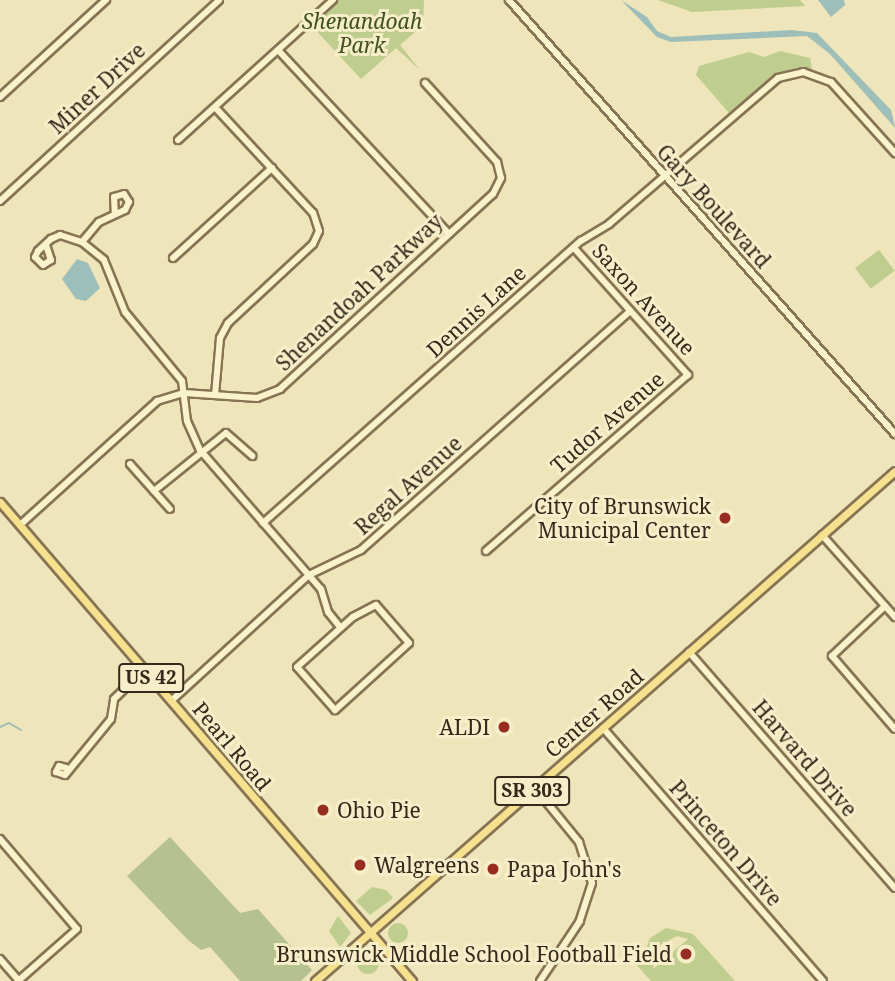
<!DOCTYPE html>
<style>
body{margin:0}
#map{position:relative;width:895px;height:981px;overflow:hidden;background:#efe5ba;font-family:"Noto Serif",serif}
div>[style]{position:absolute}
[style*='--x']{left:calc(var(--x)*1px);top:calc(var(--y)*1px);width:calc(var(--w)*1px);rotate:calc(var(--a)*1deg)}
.green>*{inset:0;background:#bfcd8e;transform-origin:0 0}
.round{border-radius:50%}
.cemetery>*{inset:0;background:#b5c18e}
.water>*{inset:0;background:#9ebfb9}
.stream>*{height:2px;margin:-1px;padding:0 1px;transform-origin:1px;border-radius:1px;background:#9ebfb9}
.roads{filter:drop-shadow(2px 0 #867454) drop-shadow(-2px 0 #867454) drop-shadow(0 2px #867454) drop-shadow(0 -2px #867454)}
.minor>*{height:6px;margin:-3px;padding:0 3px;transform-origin:3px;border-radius:3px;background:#faf1cd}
.major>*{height:7px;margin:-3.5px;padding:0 3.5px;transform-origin:3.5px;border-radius:3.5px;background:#f6e18e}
.dots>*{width:19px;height:19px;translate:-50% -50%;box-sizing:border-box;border:4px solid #f6eec9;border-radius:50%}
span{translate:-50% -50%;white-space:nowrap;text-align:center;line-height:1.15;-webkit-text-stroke:6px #f6eec9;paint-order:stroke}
.shield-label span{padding:2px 5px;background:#f6eec9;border:2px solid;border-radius:5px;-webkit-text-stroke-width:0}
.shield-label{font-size:19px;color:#34291a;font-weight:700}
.park-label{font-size:21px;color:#40521f;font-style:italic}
.street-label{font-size:21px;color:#34291a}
.poi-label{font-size:21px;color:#34291a}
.right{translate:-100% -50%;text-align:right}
.left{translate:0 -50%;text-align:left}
</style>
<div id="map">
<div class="green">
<div style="clip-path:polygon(336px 0,424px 0,423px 25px,400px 45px,420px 70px,396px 48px,361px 79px,310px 24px)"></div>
<div style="clip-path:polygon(658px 0,800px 0,805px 6px,692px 12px)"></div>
<div style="clip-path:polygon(780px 51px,810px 58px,812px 69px,796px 68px,773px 77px,729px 113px,696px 75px,699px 66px,749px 52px,764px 57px)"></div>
<div style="left:879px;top:250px;width:26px;height:30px;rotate:53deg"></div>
<div style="clip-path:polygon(372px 887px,386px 890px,393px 898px,370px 915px,356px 901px)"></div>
<div style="clip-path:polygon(338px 916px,351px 933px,340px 947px,329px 931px)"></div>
<div class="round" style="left:388px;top:923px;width:20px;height:20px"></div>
<div style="clip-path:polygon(evenodd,666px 928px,693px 934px,735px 981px,651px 981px,635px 963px,643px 959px,650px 938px,666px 928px,677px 936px,688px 939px,653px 969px,655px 948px,677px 936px)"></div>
<div class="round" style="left:357px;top:952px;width:22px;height:22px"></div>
</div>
<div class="cemetery">
<div style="clip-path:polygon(170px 837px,240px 913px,258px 909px,312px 970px,301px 981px,240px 981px,210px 947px,201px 950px,188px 940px,127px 876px)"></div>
</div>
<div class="water">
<div style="clip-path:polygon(621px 0,647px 17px,657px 31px,671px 37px,792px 30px,817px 33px,891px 110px,895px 128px,830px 54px,807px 36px,671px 42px,657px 37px)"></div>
<div style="clip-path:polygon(818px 0,844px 0,845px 5px,831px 17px)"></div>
<div style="clip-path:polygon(77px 259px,88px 263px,100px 288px,86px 301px,76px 299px,62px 279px)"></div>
</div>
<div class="stream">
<div style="--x:0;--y:727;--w:10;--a:-24"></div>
<div style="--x:9;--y:723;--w:14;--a:30"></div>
</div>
<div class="roads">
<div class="minor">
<div style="--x:509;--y:0;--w:581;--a:48.35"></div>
<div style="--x:278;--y:50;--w:251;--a:47.1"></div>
<div style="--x:0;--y:97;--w:144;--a:-42.5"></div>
<div style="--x:178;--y:140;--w:209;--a:-42.1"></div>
<div style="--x:0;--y:201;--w:297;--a:-42.5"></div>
<div style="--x:82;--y:242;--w:26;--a:-50"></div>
<div style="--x:99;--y:222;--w:29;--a:-25"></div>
<div style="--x:125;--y:210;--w:9;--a:-63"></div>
<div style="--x:129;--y:202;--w:9;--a:-122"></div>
<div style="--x:124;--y:194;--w:10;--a:163"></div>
<div style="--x:114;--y:197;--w:17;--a:87"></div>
<div style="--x:46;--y:245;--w:16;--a:72"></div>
<div style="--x:51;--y:260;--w:9;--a:148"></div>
<div style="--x:43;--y:265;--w:11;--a:-135"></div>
<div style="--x:35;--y:257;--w:7;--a:-63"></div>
<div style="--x:38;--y:251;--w:18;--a:-43"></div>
<div style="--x:51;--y:239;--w:10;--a:-24"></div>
<div style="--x:60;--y:235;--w:23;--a:18"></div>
<div style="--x:82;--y:242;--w:28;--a:39"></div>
<div style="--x:104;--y:260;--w:56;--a:68"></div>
<div style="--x:125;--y:312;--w:89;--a:50.4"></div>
<div style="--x:182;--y:381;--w:40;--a:82.9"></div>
<div style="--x:187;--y:421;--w:32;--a:66"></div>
<div style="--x:200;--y:450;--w:184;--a:49"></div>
<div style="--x:321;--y:589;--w:24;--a:73"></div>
<div style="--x:328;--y:612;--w:19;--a:51"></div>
<div style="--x:173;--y:258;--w:134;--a:-42.3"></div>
<div style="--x:215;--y:395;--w:57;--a:-85"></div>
<div style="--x:220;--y:338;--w:17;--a:-62"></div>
<div style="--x:228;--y:323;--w:116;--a:-42.9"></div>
<div style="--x:313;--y:244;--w:14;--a:-65"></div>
<div style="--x:319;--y:231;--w:19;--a:-108"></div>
<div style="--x:313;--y:213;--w:144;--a:-132.8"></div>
<div style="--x:130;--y:464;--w:60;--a:48.4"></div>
<div style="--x:154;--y:491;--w:92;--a:-38.9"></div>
<div style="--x:226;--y:433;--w:35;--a:41"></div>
<div style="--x:263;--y:523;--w:425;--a:-41.6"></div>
<div style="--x:581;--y:241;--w:33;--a:-31"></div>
<div style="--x:609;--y:224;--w:223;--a:-40.8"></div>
<div style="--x:778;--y:78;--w:26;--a:-13"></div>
<div style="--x:803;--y:72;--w:30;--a:20"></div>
<div style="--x:831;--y:82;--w:96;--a:48"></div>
<div style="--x:20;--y:525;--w:185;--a:-42.1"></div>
<div style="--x:157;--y:401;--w:28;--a:-17"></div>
<div style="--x:184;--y:393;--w:73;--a:3.9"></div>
<div style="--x:257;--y:398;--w:25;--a:-21"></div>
<div style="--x:280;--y:389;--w:289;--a:-42.5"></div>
<div style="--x:493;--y:194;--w:18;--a:-63"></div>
<div style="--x:501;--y:178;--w:16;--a:-104"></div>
<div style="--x:497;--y:162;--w:107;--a:-132.3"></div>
<div style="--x:822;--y:535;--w:110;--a:48.3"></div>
<div style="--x:486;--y:551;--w:268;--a:-41.1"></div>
<div style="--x:688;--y:375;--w:171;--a:-131.9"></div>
<div style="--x:376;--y:605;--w:50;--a:49"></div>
<div style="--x:409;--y:643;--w:100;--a:137.8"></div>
<div style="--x:335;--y:710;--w:57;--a:-131.5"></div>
<div style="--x:297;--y:667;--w:75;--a:-41.8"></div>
<div style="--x:353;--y:617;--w:26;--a:-28"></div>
<div style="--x:885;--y:606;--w:73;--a:136.7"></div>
<div style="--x:832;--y:656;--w:96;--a:49.2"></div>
<div style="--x:689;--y:652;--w:313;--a:48.9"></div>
<div style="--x:171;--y:701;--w:187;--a:-42.4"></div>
<div style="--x:309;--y:575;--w:58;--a:-25.7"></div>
<div style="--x:361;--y:550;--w:360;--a:-41.6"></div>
<div style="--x:603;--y:728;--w:335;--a:49"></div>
<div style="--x:66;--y:768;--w:7;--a:-164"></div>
<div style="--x:59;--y:766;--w:7;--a:117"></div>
<div style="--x:56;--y:772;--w:9;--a:18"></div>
<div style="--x:65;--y:775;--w:72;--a:-50.6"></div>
<div style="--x:111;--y:719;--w:20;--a:-81"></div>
<div style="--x:114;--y:699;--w:42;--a:-44"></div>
<div style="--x:535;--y:788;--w:70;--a:50.8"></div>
<div style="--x:579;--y:842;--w:43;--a:72.4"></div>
<div style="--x:592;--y:883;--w:40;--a:108"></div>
<div style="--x:580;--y:921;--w:72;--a:123.7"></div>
<div style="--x:0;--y:839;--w:118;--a:49.5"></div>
<div style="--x:77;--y:929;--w:79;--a:138.6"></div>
<div style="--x:0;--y:959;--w:29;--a:49"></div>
</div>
<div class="major">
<div style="--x:0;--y:502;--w:632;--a:49.3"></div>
<div style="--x:315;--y:981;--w:772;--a:-41.33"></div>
</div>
</div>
<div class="dots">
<div style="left:725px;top:518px;background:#972d21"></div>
<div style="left:504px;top:727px;background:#972d21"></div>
<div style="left:323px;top:810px;background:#972d21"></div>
<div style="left:360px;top:865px;background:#972d21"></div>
<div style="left:493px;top:869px;background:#972d21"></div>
<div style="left:686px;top:954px;background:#972d21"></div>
</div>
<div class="shield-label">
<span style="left:151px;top:678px">US 42</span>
<span style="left:532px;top:791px">SR 303</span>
</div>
<div class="park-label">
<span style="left:362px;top:33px">Shenandoah<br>Park</span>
</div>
<div class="street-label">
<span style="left:97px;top:88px;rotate:-43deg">Miner Drive</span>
<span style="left:714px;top:206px;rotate:48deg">Gary Boulevard</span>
<span style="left:359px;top:292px;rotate:-43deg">Shenandoah Parkway</span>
<span style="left:644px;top:299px;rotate:48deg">Saxon Avenue</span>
<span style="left:476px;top:311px;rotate:-42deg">Dennis Lane</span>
<span style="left:607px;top:422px;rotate:-41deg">Tudor Avenue</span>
<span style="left:408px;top:485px;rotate:-42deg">Regal Avenue</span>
<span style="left:594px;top:713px;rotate:-41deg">Center Road</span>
<span style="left:232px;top:746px;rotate:50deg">Pearl Road</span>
<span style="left:805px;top:758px;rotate:49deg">Harvard Drive</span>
<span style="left:726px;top:843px;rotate:49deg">Princeton Drive</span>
</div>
<div class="poi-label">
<span class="right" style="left:711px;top:518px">City of Brunswick<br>Municipal Center</span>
<span class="right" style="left:490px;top:727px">ALDI</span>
<span class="left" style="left:337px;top:810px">Ohio Pie</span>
<span class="left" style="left:374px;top:865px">Walgreens</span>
<span class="left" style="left:507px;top:869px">Papa John's</span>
<span class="right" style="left:672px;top:954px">Brunswick Middle School Football Field</span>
</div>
</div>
